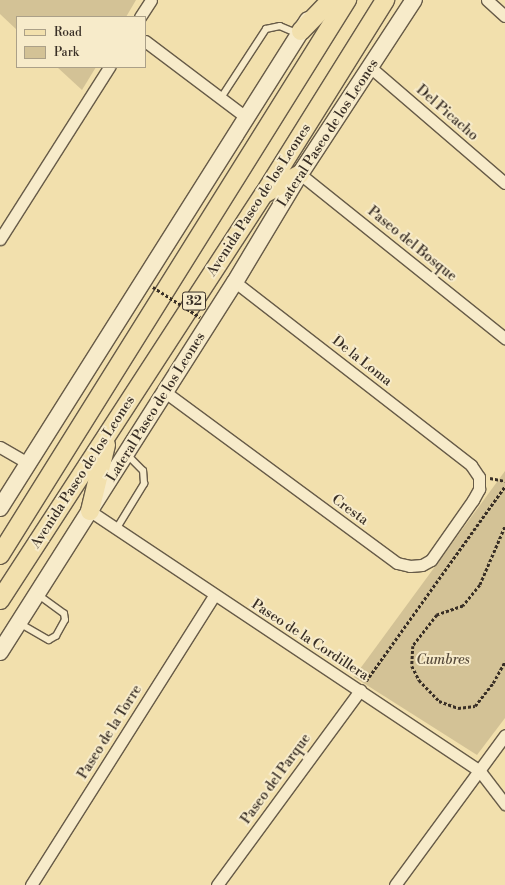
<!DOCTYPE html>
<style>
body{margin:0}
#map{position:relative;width:505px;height:885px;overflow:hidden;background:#f2e0ad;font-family:"Libre Bodoni",serif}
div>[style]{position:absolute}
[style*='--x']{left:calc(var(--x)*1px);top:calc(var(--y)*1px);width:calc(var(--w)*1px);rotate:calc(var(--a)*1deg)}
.green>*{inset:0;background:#d3c296}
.path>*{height:2.5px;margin-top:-1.25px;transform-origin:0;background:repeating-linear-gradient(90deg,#392f26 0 3px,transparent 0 5px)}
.roads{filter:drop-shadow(1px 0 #675b48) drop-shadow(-1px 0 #675b48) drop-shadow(0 1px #675b48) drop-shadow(0 -1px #675b48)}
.lane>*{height:5.5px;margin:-2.75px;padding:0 2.75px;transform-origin:2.75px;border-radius:2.75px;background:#f7ebca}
.street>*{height:11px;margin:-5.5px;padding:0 5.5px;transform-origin:5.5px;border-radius:5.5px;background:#f7ebca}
.secondary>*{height:16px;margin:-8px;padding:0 8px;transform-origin:8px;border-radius:8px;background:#f7ebca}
.primary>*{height:18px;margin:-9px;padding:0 9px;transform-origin:9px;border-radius:9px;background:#f2e0ad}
.path-bridge>*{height:2.5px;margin-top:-1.25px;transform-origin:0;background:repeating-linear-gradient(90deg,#392f26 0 3px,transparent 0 5px)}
span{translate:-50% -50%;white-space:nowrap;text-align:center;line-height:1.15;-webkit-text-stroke:4px #f7ebca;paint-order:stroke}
.shield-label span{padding:1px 3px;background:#f7ebca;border:1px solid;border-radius:3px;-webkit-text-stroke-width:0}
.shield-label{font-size:13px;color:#392f26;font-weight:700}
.street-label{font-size:14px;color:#392f26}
.park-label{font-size:14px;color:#584c3c;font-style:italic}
.legend{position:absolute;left:16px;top:16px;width:130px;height:52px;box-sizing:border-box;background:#f7ebca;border:1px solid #aba088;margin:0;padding:5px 7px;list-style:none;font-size:12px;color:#392f26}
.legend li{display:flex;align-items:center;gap:8px;height:20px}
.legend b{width:20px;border:1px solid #aba088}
</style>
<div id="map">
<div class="green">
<div style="clip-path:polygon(0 0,136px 0,126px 17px,17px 17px,17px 30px,0 14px)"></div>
<div style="clip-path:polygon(57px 67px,96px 67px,82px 90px)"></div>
<div style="clip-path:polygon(505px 471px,505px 718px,477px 755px,354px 677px)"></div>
</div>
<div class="path">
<div style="--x:490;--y:478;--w:15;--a:11"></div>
<div style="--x:505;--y:527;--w:63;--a:113.3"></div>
<div style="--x:480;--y:585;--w:27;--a:129"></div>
<div style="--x:463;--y:606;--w:28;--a:161"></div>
<div style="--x:437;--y:615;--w:39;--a:128"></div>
<div style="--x:413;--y:646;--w:20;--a:93"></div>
<div style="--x:412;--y:666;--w:16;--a:63"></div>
<div style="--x:419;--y:680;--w:29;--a:46"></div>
<div style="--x:439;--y:701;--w:20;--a:20"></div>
<div style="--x:458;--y:708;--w:17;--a:-7"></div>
<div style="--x:475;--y:706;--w:29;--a:-52"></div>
<div style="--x:493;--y:683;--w:25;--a:-61"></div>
<div style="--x:366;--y:681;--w:239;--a:-54.5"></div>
</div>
<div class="roads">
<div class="lane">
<div style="--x:221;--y:98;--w:82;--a:-56.9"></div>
<div style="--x:266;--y:29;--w:14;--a:-12"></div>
<div style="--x:280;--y:26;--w:21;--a:23"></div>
<div style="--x:117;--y:528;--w:52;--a:-58.5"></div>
<div style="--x:144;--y:484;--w:13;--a:-94"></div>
<div style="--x:143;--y:471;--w:23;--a:-135"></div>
<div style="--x:21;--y:624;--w:32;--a:30"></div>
<div style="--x:49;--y:640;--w:8;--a:-30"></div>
<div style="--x:56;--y:636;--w:18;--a:-61"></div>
<div style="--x:65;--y:620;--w:6;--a:-99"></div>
<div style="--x:64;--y:614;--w:32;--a:-144"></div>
</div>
<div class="street">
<div style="--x:487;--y:0;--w:24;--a:42"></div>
<div style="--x:140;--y:17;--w:20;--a:-57"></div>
<div style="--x:145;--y:41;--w:128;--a:37"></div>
<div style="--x:370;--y:67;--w:178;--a:40.7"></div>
<div style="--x:300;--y:174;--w:263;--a:38.7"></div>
<div style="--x:0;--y:239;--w:204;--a:-57.6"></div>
<div style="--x:165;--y:392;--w:288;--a:36.4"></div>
<div style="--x:397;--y:563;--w:13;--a:13"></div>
<div style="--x:410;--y:566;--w:12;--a:-5"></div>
<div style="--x:422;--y:565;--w:10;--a:-29"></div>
<div style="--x:431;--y:560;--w:73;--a:-55"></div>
<div style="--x:473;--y:500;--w:13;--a:-61"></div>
<div style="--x:479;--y:489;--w:12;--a:-90"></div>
<div style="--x:479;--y:477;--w:14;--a:-124"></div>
<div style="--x:471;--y:465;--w:299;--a:-142.2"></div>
<div style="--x:0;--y:447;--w:32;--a:30"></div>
<div style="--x:90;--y:511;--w:467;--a:33.7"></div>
<div style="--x:479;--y:770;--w:43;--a:52.6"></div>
<div style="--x:31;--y:885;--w:343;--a:-57.7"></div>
<div style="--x:217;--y:885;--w:242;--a:-53.7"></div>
<div style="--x:395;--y:885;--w:186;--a:-53.7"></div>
</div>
<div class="secondary">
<div style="--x:0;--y:508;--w:577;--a:-57.74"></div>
<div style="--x:0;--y:652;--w:438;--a:-57.6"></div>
<div style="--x:235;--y:282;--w:126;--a:-59"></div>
<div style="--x:300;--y:174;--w:208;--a:-56.8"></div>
</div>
<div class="primary">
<div style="--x:301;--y:31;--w:43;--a:-45.9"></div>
<div style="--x:266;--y:193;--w:39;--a:-29"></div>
<div style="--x:90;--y:511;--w:68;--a:-76.4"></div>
<div style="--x:0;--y:555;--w:655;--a:-57.99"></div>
<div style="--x:0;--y:600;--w:484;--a:-57"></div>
<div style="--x:264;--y:194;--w:229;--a:-58"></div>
</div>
</div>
<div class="path-bridge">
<div style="--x:153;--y:287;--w:56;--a:32.6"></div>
</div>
<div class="shield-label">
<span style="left:194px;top:301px">32</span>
</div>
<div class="street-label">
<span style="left:447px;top:113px;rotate:41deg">Del Picacho</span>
<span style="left:328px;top:133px;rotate:-57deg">Lateral Paseo de los Leones</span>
<span style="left:259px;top:200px;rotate:-57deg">Avenida Paseo de los Leones</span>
<span style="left:412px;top:244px;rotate:39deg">Paseo del Bosque</span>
<span style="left:362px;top:361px;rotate:38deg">De la Loma</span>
<span style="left:156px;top:407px;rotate:-58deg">Lateral Paseo de los Leones</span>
<span style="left:83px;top:472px;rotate:-57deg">Avenida Paseo de los Leones</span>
<span style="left:350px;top:510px;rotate:36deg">Cresta</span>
<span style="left:310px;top:640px;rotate:33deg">Paseo de la Cordillera</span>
<span style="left:110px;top:732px;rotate:-58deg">Paseo de la Torre</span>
<span style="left:276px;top:779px;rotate:-54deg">Paseo del Parque</span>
</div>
<div class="park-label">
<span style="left:443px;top:660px">Cumbres</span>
</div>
<ul class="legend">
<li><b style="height:5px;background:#f2e0ad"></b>Road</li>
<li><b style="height:11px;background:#d3c296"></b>Park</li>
</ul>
</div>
